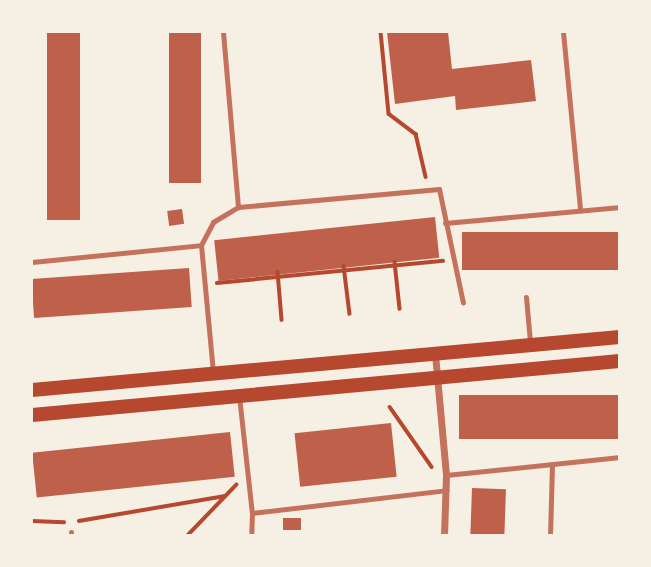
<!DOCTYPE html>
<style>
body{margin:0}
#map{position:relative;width:651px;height:567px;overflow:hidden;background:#f6efe4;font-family:Barlow,sans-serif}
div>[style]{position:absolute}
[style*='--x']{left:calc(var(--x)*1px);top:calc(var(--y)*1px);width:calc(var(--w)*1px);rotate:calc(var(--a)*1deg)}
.building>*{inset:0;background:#bf614a;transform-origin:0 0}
.path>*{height:3.5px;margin:-1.75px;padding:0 1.75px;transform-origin:1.75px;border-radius:1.75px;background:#b5482f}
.service>*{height:5px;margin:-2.5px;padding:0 2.5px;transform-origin:2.5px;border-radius:2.5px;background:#c5725c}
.minor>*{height:7px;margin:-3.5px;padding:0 3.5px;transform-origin:3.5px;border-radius:3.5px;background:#c5725c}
.secondary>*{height:14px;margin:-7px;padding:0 7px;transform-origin:7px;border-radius:7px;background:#b5482f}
span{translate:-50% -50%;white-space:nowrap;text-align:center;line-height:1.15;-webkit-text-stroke:5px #f6efe4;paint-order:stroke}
.frame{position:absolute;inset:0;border:33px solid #f6efe4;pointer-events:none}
</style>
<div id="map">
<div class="building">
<div style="left:47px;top:32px;width:33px;height:188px"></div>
<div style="left:169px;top:32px;width:32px;height:151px"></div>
<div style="clip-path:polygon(387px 32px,448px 32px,452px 69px,531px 60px,536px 101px,456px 110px,455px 96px,395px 104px)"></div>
<div style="left:182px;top:209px;width:15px;height:15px;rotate:82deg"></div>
<div style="left:435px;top:217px;width:41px;height:222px;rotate:84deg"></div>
<div style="left:620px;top:232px;width:38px;height:158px;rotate:90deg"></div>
<div style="left:189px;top:268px;width:39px;height:158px;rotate:86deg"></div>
<div style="left:620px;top:395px;width:44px;height:161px;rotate:90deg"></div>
<div style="left:391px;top:423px;width:54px;height:97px;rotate:84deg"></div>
<div style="left:230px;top:432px;width:45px;height:199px;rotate:84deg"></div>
<div style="left:472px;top:488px;width:34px;height:48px;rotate:2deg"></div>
<div style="left:283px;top:518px;width:18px;height:12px"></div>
</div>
<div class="path">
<div style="--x:381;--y:32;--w:82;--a:84.4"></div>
<div style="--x:389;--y:114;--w:34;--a:37"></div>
<div style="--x:416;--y:134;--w:44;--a:76.9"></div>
<div style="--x:395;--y:262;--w:47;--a:83.9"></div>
<div style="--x:344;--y:266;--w:48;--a:82.9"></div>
<div style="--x:278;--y:272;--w:48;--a:85.2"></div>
<div style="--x:217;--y:283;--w:227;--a:-5.6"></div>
<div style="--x:390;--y:407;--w:73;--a:55"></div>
<div style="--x:32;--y:521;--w:32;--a:2"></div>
<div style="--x:79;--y:521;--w:148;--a:-9.7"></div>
<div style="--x:187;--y:536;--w:71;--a:-46.1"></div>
</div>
<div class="service">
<div style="--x:223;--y:32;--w:176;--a:85.1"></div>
<div style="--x:563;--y:32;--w:179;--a:84.5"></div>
<div style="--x:445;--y:223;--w:176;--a:-5.2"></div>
<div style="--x:201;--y:245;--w:26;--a:-62"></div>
<div style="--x:213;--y:222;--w:29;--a:-31"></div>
<div style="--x:238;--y:207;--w:202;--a:-5.1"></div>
<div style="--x:439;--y:189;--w:116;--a:78.1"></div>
<div style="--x:32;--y:262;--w:170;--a:-5.7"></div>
<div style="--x:201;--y:245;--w:128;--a:84.6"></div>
<div style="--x:526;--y:297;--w:45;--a:84.9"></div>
<div style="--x:239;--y:396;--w:118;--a:83.7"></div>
<div style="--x:252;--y:513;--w:23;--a:92"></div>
<div style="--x:446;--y:475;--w:175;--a:-5.9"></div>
<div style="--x:252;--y:513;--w:196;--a:-6.7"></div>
<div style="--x:71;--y:536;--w:4;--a:-90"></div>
<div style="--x:550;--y:536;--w:72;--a:-88.4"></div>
</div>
<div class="minor">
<div style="--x:435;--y:354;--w:121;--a:84.8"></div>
<div style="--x:446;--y:475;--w:61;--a:91.9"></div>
</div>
<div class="secondary">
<div style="--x:32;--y:390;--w:590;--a:-5.15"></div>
<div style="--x:32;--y:415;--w:590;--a:-5.25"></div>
</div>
<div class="frame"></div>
</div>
